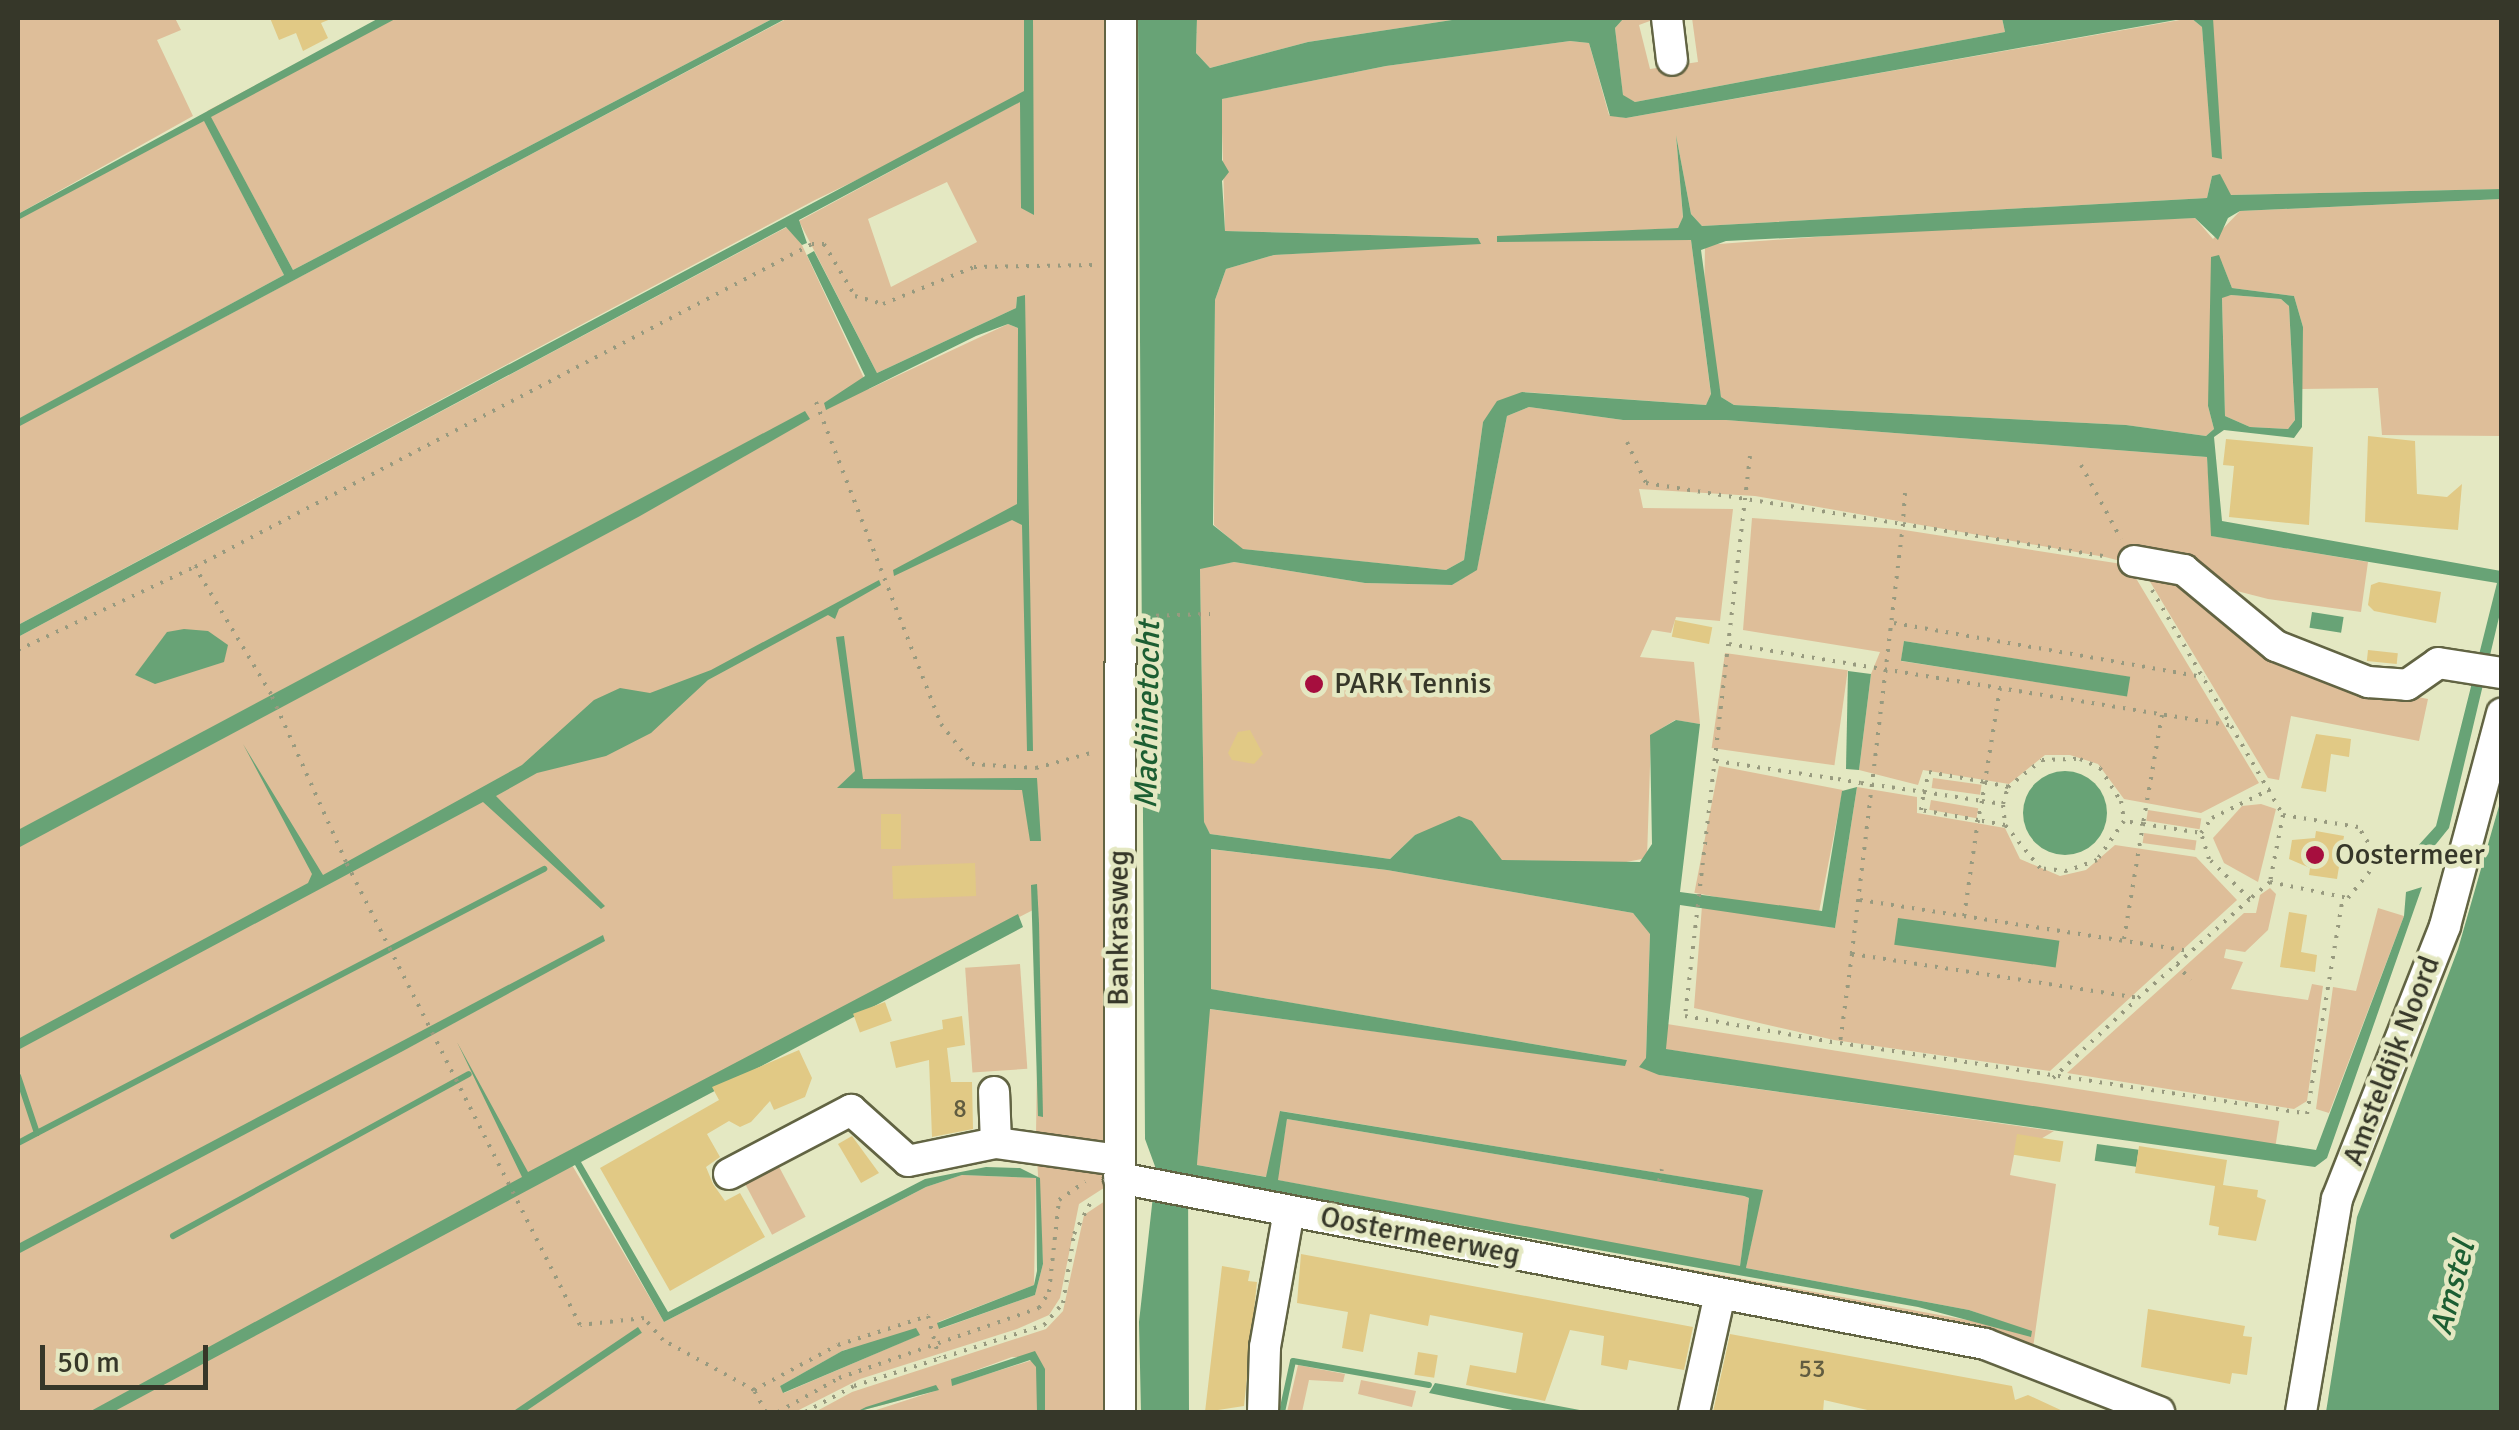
<!DOCTYPE html>
<style>
body{margin:0}
#map{position:relative;width:2519px;height:1430px;overflow:hidden;background:#e4e8c2;font-family:Signika,sans-serif}
div>[style]{position:absolute}
[style*='--x']{left:calc(var(--x)*1px);top:calc(var(--y)*1px);width:calc(var(--w)*1px);rotate:calc(var(--a)*1deg)}
.green>*{inset:0;background:#debe99;transform-origin:0 0}
.water>*{inset:0;background:#68a376;transform-origin:0 0}
.round{border-radius:50%}
.stream>*{height:6px;margin:-3px;padding:0 3px;transform-origin:3px;border-radius:3px;background:#68a376}
.building>*{inset:0;background:#e1c985;transform-origin:0 0}
.path>*{height:4px;margin-top:-2px;transform-origin:0;background:repeating-linear-gradient(90deg,#989a7f 0 2.5px,transparent 0 10.5px)}
.roads{filter:drop-shadow(2px 0 #626443) drop-shadow(-2px 0 #626443) drop-shadow(0 2px #626443) drop-shadow(0 -2px #626443)}
.minor>*{height:30px;margin:-15px;padding:0 15px;transform-origin:15px;border-radius:15px;background:#fff}
.dots>*{width:28px;height:28px;translate:-50% -50%;box-sizing:border-box;border:5px solid #e4e8c2;border-radius:50%}
span{translate:-50% -50%;white-space:nowrap;text-align:center;line-height:1.15;-webkit-text-stroke:9px #e4e8c2;paint-order:stroke}
.number-label{font-size:25px;color:#615c40}
.number-label span{-webkit-text-stroke-width:0}
.poi-label{font-size:30px;color:#363729}
.left{translate:0 -50%;text-align:left}
.street-label{font-size:30px;color:#363729}
.water-label{font-size:32px;color:#1c5e32;font-style:italic}
.frame{position:absolute;inset:0;border:20px solid #363729;pointer-events:none}
.scale{position:absolute;left:40px;top:1345px;width:168px;height:45px;box-sizing:border-box;border:5px solid #363729;border-top:0;padding-left:12px;font-size:30px;line-height:35px;white-space:nowrap;color:#363729;-webkit-text-stroke:8px #e4e8c2;paint-order:stroke}
</style>
<div id="map">
<div class="green">
<div style="clip-path:polygon(18px 18px,175px 18px,181px 30px,157px 40px,193px 116px,18px 214px)"></div>
<div style="clip-path:polygon(383px 18px,774px 18px,293px 270px,207px 111px)"></div>
<div style="clip-path:polygon(evenodd,788px 18px,1112px 18px,1108px 1152px,1036px 1135px,1039px 924px,1032px 897px,1033px 910px,565px 1153px,664px 1322px,926px 1187px,962px 1175px,1036px 1178px,1034px 1285px,938px 1322px,940px 1329px,1035px 1295px,1043px 1264px,1037px 1157px,1107px 1166px,1110px 1184px,1079px 1204px,1060px 1298px,1049px 1315px,1017px 1329px,860px 1379px,795px 1412px,18px 1412px,18px 637px,787px 227px,802px 245px,869px 389px,1008px 324px,1018px 328px,1024px 414px,1025px 296px,1017px 297px,1016px 308px,877px 373px,799px 221px,1021px 101px,815px 200px,18px 625px,18px 218px,204px 120px,284px 275px,23px 417px,151px 356px,788px 18px,947px 182px,977px 242px,891px 287px,868px 219px,947px 182px,788px 18px,1029px 781px,1022px 790px,859px 784px,1029px 781px,788px 18px,919px 1335px,784px 1393px,780px 1386px,844px 1350px,919px 1335px)"></div>
<div style="clip-path:polygon(1197px 18px,1465px 18px,1308px 42px,1210px 68px,1196px 53px)"></div>
<div style="clip-path:polygon(1624px 18px,1658px 18px,1639px 25px,1650px 69px,1698px 62px,1692px 18px,2002px 18px,2005px 32px,1635px 102px,1623px 96px,1615px 28px)"></div>
<div style="clip-path:polygon(2191px 18px,2202px 27px,2212px 148px,2213px 18px,2501px 18px,2501px 189px,2230px 195px,2220px 175px,2212px 176px,2207px 198px,1702px 226px,1691px 214px,1676px 135px,1683px 218px,1678px 228px,1497px 237px,1691px 240px,1711px 395px,1706px 405px,1523px 392px,1483px 422px,1464px 560px,1446px 570px,1242px 549px,1214px 525px,1215px 300px,1226px 269px,1274px 255px,1480px 243px,1478px 238px,1225px 231px,1221px 99px,1386px 66px,1570px 41px,1589px 43px,1609px 115px,1626px 118px)"></div>
<div style="clip-path:polygon(2501px 199px,2501px 436px,2382px 435px,2378px 388px,2301px 389px,2303px 327px,2294px 296px,2232px 288px,2222px 263px,2208px 406px,2214px 429px,2206px 436px,2126px 425px,1734px 405px,1721px 397px,1704px 307px,1705px 245px,2004px 223px,2195px 218px,2213px 239px,2240px 211px)"></div>
<div style="clip-path:polygon(2231px 295px,2281px 299px,2289px 306px,2295px 420px,2288px 429px,2250px 427px,2225px 416px,2222px 297px)"></div>
<div style="clip-path:polygon(1529px 407px,1623px 420px,1726px 420px,2207px 457px,2212px 536px,2368px 562px,2361px 612px,2268px 599px,2105px 557px,1755px 496px,1639px 489px,1643px 508px,1733px 509px,1720px 621px,1676px 617px,1671px 633px,1652px 630px,1640px 657px,1694px 662px,1700px 724px,1675px 720px,1651px 735px,1647px 858px,1621px 863px,1501px 860px,1472px 821px,1415px 835px,1390px 859px,1210px 834px,1204px 823px,1200px 568px,1234px 562px,1365px 583px,1452px 585px,1477px 569px,1507px 416px)"></div>
<div style="clip-path:polygon(evenodd,1752px 518px,1898px 529px,2128px 565px,2259px 783px,2201px 813px,2124px 799px,2098px 764px,2070px 755px,2045px 755px,2009px 784px,1923px 770px,1918px 785px,1859px 770px,1871px 674px,1880px 652px,1743px 630px,1752px 518px,1904px 641px,2129px 677px,2127px 696px,1901px 661px,1904px 641px)"></div>
<div style="clip-path:polygon(2143px 570px,2189px 582px,2356px 685px,2428px 699px,2419px 741px,2291px 716px,2279px 780px,2268px 778px)"></div>
<div style="left:1725px;top:653px;width:124px;height:96px;rotate:8deg"></div>
<div style="left:1719px;top:766px;width:126px;height:129px;rotate:11deg"></div>
<div style="left:1933px;top:778px;width:49px;height:10px;rotate:8deg"></div>
<div style="clip-path:polygon(1857px 787px,1917px 797px,1917px 813px,2005px 828px,2020px 859px,2060px 876px,2086px 870px,2115px 845px,2196px 857px,2237px 900px,2050px 1071px,1834px 1040px,1694px 1008px,1702px 906px,1835px 928px)"></div>
<div style="left:1931px;top:800px;width:48px;height:10px;rotate:10deg"></div>
<div style="clip-path:polygon(2261px 804px,2276px 809px,2258px 882px,2224px 863px,2213px 838px,2242px 806px)"></div>
<div style="left:2148px;top:810px;width:54px;height:11px;rotate:9deg"></div>
<div style="left:2144px;top:833px;width:53px;height:10px;rotate:8deg"></div>
<div style="clip-path:polygon(1210px 849px,1387px 870px,1633px 913px,1650px 933px,1646px 1058px,1659px 1075px,2054px 1131px,2014px 1155px,2010px 1175px,2056px 1184px,2033px 1348px,1188px 1177px,2032px 1332px,1969px 1310px,1746px 1268px,1762px 1190px,1281px 1111px,1267px 1177px,1197px 1165px,1209px 1009px,1624px 1065px,1627px 1060px,1210px 989px)"></div>
<div style="clip-path:polygon(2270px 888px,2276px 894px,2268px 930px,2245px 952px,2226px 949px,2224px 958px,2243px 962px,2231px 989px,2308px 1000px,2312px 984px,2323px 986px,2307px 1101px,2294px 1109px,2067px 1073px,2244px 913px,2256px 913px,2260px 895px)"></div>
<div style="clip-path:polygon(2378px 908px,2404px 916px,2329px 1113px,2316px 1109px,2333px 987px,2356px 991px)"></div>
<div style="left:1020px;top:964px;width:105px;height:55px;rotate:86deg"></div>
<div style="left:1667px;top:1024px;width:620px;height:25px;rotate:9deg"></div>
<div style="clip-path:polygon(1287px 1119px,1744px 1196px,1749px 1198px,1740px 1267px,1277px 1180px)"></div>
<div style="left:777px;top:1163px;width:61px;height:38px;rotate:62deg"></div>
<div style="clip-path:polygon(evenodd,1111px 1197px,1112px 1412px,870px 1412px,938px 1390px,856px 1412px,815px 1412px,852px 1392px,1046px 1329px,1063px 1311px,1084px 1215px,1111px 1197px,1012px 1357px,1039px 1358px,953px 1385px,952px 1379px,1012px 1357px)"></div>
<div style="clip-path:polygon(1298px 1365px,1345px 1374px,1343px 1382px,1309px 1380px,1302px 1412px,1287px 1412px)"></div>
<div style="clip-path:polygon(1361px 1380px,1416px 1391px,1412px 1407px,1358px 1394px)"></div>
</div>
<div class="water">
<div style="clip-path:polygon(379px 18px,397px 18px,211px 117px,293px 270px,774px 18px,787px 18px,18px 427px,18px 419px,284px 275px,204px 121px,18px 220px,18px 214px)"></div>
<div style="clip-path:polygon(1024px 18px,1033px 18px,1034px 215px,1021px 208px,1020px 102px,799px 220px,807px 243px,802px 245px,786px 227px,18px 637px,18px 625px,1024px 91px)"></div>
<div style="clip-path:polygon(evenodd,1138px 18px,1197px 18px,1196px 53px,1210px 68px,1308px 42px,1465px 18px,1624px 18px,1615px 28px,1623px 95px,1635px 102px,2005px 32px,2002px 18px,2187px 18px,1626px 118px,1610px 116px,1589px 43px,1570px 41px,1386px 66px,1222px 99px,1222px 160px,1229px 172px,1222px 181px,1225px 231px,1478px 238px,1481px 244px,1274px 255px,1226px 269px,1215px 300px,1213px 525px,1243px 549px,1446px 570px,1464px 560px,1483px 422px,1497px 401px,1522px 392px,1706px 405px,1711px 394px,1691px 240px,1497px 242px,1497px 236px,1678px 228px,1683px 217px,1676px 135px,1691px 214px,1702px 226px,2207px 198px,2212px 176px,2220px 174px,2231px 195px,2501px 189px,2501px 199px,2240px 211px,2228px 218px,2218px 240px,2195px 218px,1726px 241px,1701px 250px,1721px 397px,1734px 405px,2126px 425px,2206px 436px,2214px 429px,2208px 406px,2211px 257px,2219px 255px,2232px 288px,2294px 296px,2303px 327px,2302px 427px,2294px 438px,2224px 430px,2214px 437px,2222px 521px,2501px 571px,2501px 609px,2449px 828px,2428px 854px,2416px 848px,2436px 826px,2497px 583px,2211px 536px,2207px 457px,1726px 420px,1623px 420px,1529px 407px,1507px 416px,1477px 570px,1452px 585px,1365px 583px,1234px 562px,1200px 569px,1204px 822px,1210px 834px,1390px 859px,1415px 835px,1459px 816px,1472px 821px,1502px 860px,1640px 862px,1652px 844px,1650px 735px,1676px 720px,1700px 724px,1680px 892px,1822px 911px,1842px 791px,1857px 787px,1835px 928px,1680px 905px,1666px 1049px,2316px 1150px,2404px 916px,2406px 892px,2422px 887px,2327px 1158px,2315px 1167px,1659px 1075px,1639px 1067px,1646px 1058px,1650px 934px,1633px 913px,1387px 870px,1211px 849px,1211px 989px,1627px 1060px,1625px 1066px,1210px 1009px,1197px 1165px,1266px 1177px,1280px 1111px,1763px 1190px,1746px 1268px,1969px 1310px,2032px 1331px,2031px 1337px,1918px 1307px,1188px 1177px,1189px 1412px,1141px 1412px,1139px 1322px,1156px 1169px,1145px 1139px,1138px 18px,2231px 295px,2281px 299px,2289px 306px,2295px 420px,2288px 429px,2250px 427px,2225px 416px,2222px 298px,2231px 295px,1138px 18px,1287px 1119px,1744px 1196px,1749px 1198px,1740px 1266px,1278px 1180px,1287px 1119px)"></div>
<div style="clip-path:polygon(2191px 18px,2213px 18px,2222px 159px,2212px 157px,2202px 27px)"></div>
<div style="clip-path:polygon(814px 251px,877px 373px,1016px 308px,1017px 297px,1025px 295px,1033px 751px,1027px 751px,1022px 525px,1012px 520px,894px 576px,893px 570px,1017px 504px,1018px 328px,1008px 324px,976px 336px,826px 410px,824px 403px,865px 376px,807px 255px)"></div>
<div style="clip-path:polygon(805px 411px,810px 419px,640px 516px,18px 848px,18px 830px)"></div>
<div style="clip-path:polygon(879px 580px,881px 585px,839px 609px,835px 619px,828px 615px,708px 680px,651px 733px,606px 756px,537px 773px,496px 796px,605px 906px,601px 909px,483px 802px,18px 1050px,18px 1039px,308px 883px,312px 874px,243px 744px,323px 875px,522px 765px,594px 700px,620px 688px,650px 693px,711px 670px)"></div>
<div style="left:2312px;top:612px;width:32px;height:16px;rotate:9deg"></div>
<div style="clip-path:polygon(184px 629px,208px 631px,228px 645px,224px 662px,155px 684px,135px 675px,167px 632px)"></div>
<div style="clip-path:polygon(844px 636px,863px 779px,1037px 778px,1041px 841px,1030px 841px,1022px 790px,837px 788px,855px 771px,836px 637px)"></div>
<div style="left:1904px;top:641px;width:229px;height:20px;rotate:9deg"></div>
<div style="clip-path:polygon(1848px 671px,1871px 674px,1859px 770px,1846px 769px)"></div>
<div class="round" style="left:2023px;top:771px;width:84px;height:84px"></div>
<div style="clip-path:polygon(2501px 799px,2501px 1412px,2326px 1412px,2357px 1217px,2458px 949px)"></div>
<div style="clip-path:polygon(1037px 884px,1039px 923px,1043px 1117px,1038px 1116px,1031px 885px)"></div>
<div style="clip-path:polygon(1018px 914px,1023px 927px,581px 1162px,668px 1312px,925px 1179px,986px 1167px,1020px 1168px,1040px 1178px,1043px 1264px,1035px 1295px,939px 1329px,937px 1323px,1034px 1285px,1037px 1271px,1036px 1178px,962px 1175px,926px 1187px,664px 1322px,575px 1165px,113px 1412px,89px 1412px,522px 1177px,457px 1042px,528px 1172px)"></div>
<div style="left:1898px;top:918px;width:163px;height:27px;rotate:8deg"></div>
<div style="clip-path:polygon(603px 935px,605px 941px,403px 1051px,18px 1254px,18px 1244px)"></div>
<div style="left:2097px;top:1144px;width:42px;height:17px;rotate:8deg"></div>
<div style="left:638px;top:1327px;width:7px;height:182px;rotate:56deg"></div>
<div style="clip-path:polygon(916px 1328px,920px 1335px,783px 1393px,780px 1386px,842px 1351px)"></div>
<div style="clip-path:polygon(1035px 1351px,1045px 1369px,1045px 1412px,1037px 1412px,1036px 1367px,1030px 1360px,952px 1386px,951px 1379px)"></div>
<div style="clip-path:polygon(1435px 1383px,1585px 1411px,1592px 1412px,1522px 1412px,1429px 1393px)"></div>
<div style="clip-path:polygon(936px 1385px,939px 1390px,856px 1412px,866px 1407px)"></div>
</div>
<div class="stream">
<div style="--x:18;--y:1076;--w:60;--a:71.6"></div>
<div style="--x:37;--y:1133;--w:21;--a:152"></div>
<div style="--x:37;--y:1133;--w:572;--a:-27.51"></div>
<div style="--x:173;--y:1236;--w:337;--a:-28.7"></div>
<div style="--x:1282;--y:1412;--w:52;--a:-77.8"></div>
<div style="--x:1293;--y:1361;--w:138;--a:10"></div>
</div>
<div class="building">
<div style="clip-path:polygon(270px 18px,333px 18px,321px 23px,328px 38px,303px 51px,296px 33px,279px 40px)"></div>
<div style="clip-path:polygon(2368px 436px,2415px 441px,2417px 494px,2447px 497px,2462px 484px,2458px 530px,2365px 522px)"></div>
<div style="clip-path:polygon(2226px 439px,2313px 447px,2309px 525px,2229px 517px,2234px 466px,2223px 465px)"></div>
<div style="clip-path:polygon(2379px 582px,2441px 592px,2436px 623px,2374px 611px,2368px 605px,2371px 585px)"></div>
<div style="left:1675px;top:620px;width:38px;height:17px;rotate:11deg"></div>
<div style="left:2368px;top:650px;width:30px;height:11px;rotate:6deg"></div>
<div style="clip-path:polygon(1250px 730px,1263px 754px,1254px 764px,1232px 760px,1228px 753px,1238px 732px)"></div>
<div style="clip-path:polygon(2316px 734px,2351px 739px,2349px 757px,2331px 754px,2326px 792px,2301px 788px)"></div>
<div style="left:881px;top:814px;width:20px;height:35px"></div>
<div style="clip-path:polygon(2316px 831px,2344px 836px,2337px 879px,2309px 875px,2310px 868px,2289px 859px,2292px 840px,2315px 838px)"></div>
<div style="left:975px;top:863px;width:33px;height:83px;rotate:88deg"></div>
<div style="clip-path:polygon(2289px 912px,2307px 915px,2301px 952px,2317px 955px,2315px 972px,2280px 967px)"></div>
<div style="left:885px;top:1002px;width:20px;height:34px;rotate:70deg"></div>
<div style="clip-path:polygon(962px 1016px,965px 1045px,947px 1048px,951px 1082px,972px 1082px,973px 1129px,932px 1137px,929px 1060px,896px 1068px,890px 1042px,943px 1029px,942px 1020px)"></div>
<div style="clip-path:polygon(799px 1050px,812px 1078px,805px 1097px,774px 1110px,770px 1101px,751px 1122px,740px 1127px,729px 1121px,707px 1134px,720px 1157px,706px 1167px,713px 1184px,725px 1201px,740px 1193px,765px 1237px,670px 1291px,600px 1168px,719px 1100px,712px 1087px)"></div>
<div style="left:2017px;top:1134px;width:47px;height:21px;rotate:9deg"></div>
<div style="clip-path:polygon(852px 1136px,879px 1173px,861px 1183px,838px 1144px)"></div>
<div style="clip-path:polygon(2139px 1146px,2227px 1160px,2223px 1185px,2258px 1190px,2257px 1197px,2266px 1200px,2256px 1241px,2218px 1235px,2219px 1227px,2209px 1225px,2215px 1186px,2135px 1173px)"></div>
<div style="clip-path:polygon(1301px 1254px,1693px 1327px,1684px 1370px,1629px 1360px,1627px 1370px,1601px 1365px,1604px 1336px,1570px 1330px,1545px 1401px,1466px 1385px,1470px 1365px,1516px 1373px,1523px 1333px,1430px 1315px,1428px 1326px,1370px 1314px,1363px 1352px,1342px 1348px,1348px 1312px,1297px 1303px)"></div>
<div style="clip-path:polygon(1222px 1266px,1250px 1271px,1248px 1281px,1257px 1282px,1244px 1406px,1205px 1412px)"></div>
<div style="clip-path:polygon(2148px 1309px,2245px 1326px,2243px 1336px,2252px 1337px,2247px 1375px,2232px 1373px,2230px 1384px,2141px 1367px)"></div>
<div style="clip-path:polygon(1730px 1334px,2012px 1386px,2015px 1400px,2028px 1395px,2065px 1412px,1876px 1412px,1824px 1400px,1823px 1412px,1713px 1412px)"></div>
<div style="left:1418px;top:1352px;width:20px;height:23px;rotate:9deg"></div>
</div>
<div class="path">
<div style="--x:816;--y:402;--w:345;--a:68.8"></div>
<div style="--x:941;--y:724;--w:51;--a:52.2"></div>
<div style="--x:972;--y:764;--w:64;--a:3.6"></div>
<div style="--x:1036;--y:768;--w:60;--a:-15.4"></div>
<div style="--x:1627;--y:442;--w:45;--a:65.1"></div>
<div style="--x:1646;--y:483;--w:260;--a:9.1"></div>
<div style="--x:1903;--y:524;--w:433;--a:96.8"></div>
<div style="--x:1852;--y:954;--w:289;--a:8.7"></div>
<div style="--x:2138;--y:998;--w:52;--a:-41.1"></div>
<div style="--x:2177;--y:964;--w:21;--a:51"></div>
<div style="--x:1750;--y:456;--w:564;--a:96.62"></div>
<div style="--x:1685;--y:1016;--w:155;--a:10"></div>
<div style="--x:2081;--y:465;--w:84;--a:61.6"></div>
<div style="--x:1905;--y:493;--w:31;--a:94"></div>
<div style="--x:1903;--y:524;--w:209;--a:9.1"></div>
<div style="--x:2152;--y:590;--w:260;--a:59.8"></div>
<div style="--x:2283;--y:815;--w:68;--a:101"></div>
<div style="--x:2270;--y:882;--w:26;--a:140"></div>
<div style="--x:1146;--y:616;--w:64;--a:-1.8"></div>
<div style="--x:1894;--y:623;--w:315;--a:9.9"></div>
<div style="--x:1729;--y:644;--w:511;--a:9.24"></div>
<div style="--x:18;--y:650;--w:195;--a:-25.2"></div>
<div style="--x:2000;--y:688;--w:95;--a:99.1"></div>
<div style="--x:1985;--y:782;--w:24;--a:12"></div>
<div style="--x:2162;--y:715;--w:111;--a:99.9"></div>
<div style="--x:2143;--y:824;--w:59;--a:8.8"></div>
<div style="--x:2201;--y:833;--w:19;--a:-54"></div>
<div style="--x:2212;--y:818;--w:66;--a:-26.2"></div>
<div style="--x:1716;--y:761;--w:123;--a:8.4"></div>
<div style="--x:1838;--y:779;--w:23;--a:10"></div>
<div style="--x:1861;--y:783;--w:64;--a:8.1"></div>
<div style="--x:1924;--y:792;--w:59;--a:8.8"></div>
<div style="--x:1982;--y:801;--w:21;--a:8"></div>
<div style="--x:2003;--y:804;--w:18;--a:-74"></div>
<div style="--x:2008;--y:787;--w:43;--a:-38.5"></div>
<div style="--x:2042;--y:760;--w:38;--a:-2"></div>
<div style="--x:2080;--y:759;--w:22;--a:24"></div>
<div style="--x:2100;--y:768;--w:39;--a:58"></div>
<div style="--x:2121;--y:801;--w:20;--a:81"></div>
<div style="--x:2124;--y:821;--w:47;--a:124.7"></div>
<div style="--x:2097;--y:860;--w:32;--a:160"></div>
<div style="--x:2067;--y:871;--w:27;--a:-174"></div>
<div style="--x:2040;--y:868;--w:55;--a:-129.1"></div>
<div style="--x:2005;--y:825;--w:27;--a:-170"></div>
<div style="--x:1978;--y:820;--w:58;--a:-170"></div>
<div style="--x:1921;--y:810;--w:18;--a:-81"></div>
<div style="--x:1924;--y:792;--w:21;--a:-76"></div>
<div style="--x:1929;--y:772;--w:57;--a:10.1"></div>
<div style="--x:1985;--y:782;--w:19;--a:99"></div>
<div style="--x:1982;--y:801;--w:19;--a:102"></div>
<div style="--x:1978;--y:820;--w:98;--a:98.2"></div>
<div style="--x:2003;--y:805;--w:20;--a:84"></div>
<div style="--x:2270;--y:882;--w:80;--a:11.6"></div>
<div style="--x:2348;--y:898;--w:49;--a:-50.8"></div>
<div style="--x:2379;--y:860;--w:39;--a:-122"></div>
<div style="--x:2358;--y:827;--w:76;--a:-170.9"></div>
<div style="--x:1860;--y:900;--w:335;--a:8.8"></div>
<div style="--x:2124;--y:939;--w:117;--a:-80.6"></div>
<div style="--x:2143;--y:824;--w:19;--a:-171"></div>
<div style="--x:1852;--y:954;--w:90;--a:97.7"></div>
<div style="--x:1840;--y:1043;--w:472;--a:8.6"></div>
<div style="--x:2307;--y:1114;--w:220;--a:-80.6"></div>
<div style="--x:2177;--y:964;--w:98;--a:-41.7"></div>
<div style="--x:2250;--y:899;--w:57;--a:-135.7"></div>
<div style="--x:2209;--y:859;--w:27;--a:-107"></div>
<div style="--x:2053;--y:1078;--w:115;--a:-43.2"></div>
<div style="--x:1659;--y:1181;--w:12;--a:-76"></div>
<div style="--x:754;--y:1390;--w:95;--a:-28.2"></div>
<div style="--x:838;--y:1345;--w:95;--a:-17.9"></div>
<div style="--x:928;--y:1316;--w:43;--a:75.3"></div>
<div style="--x:766;--y:1412;--w:25;--a:-119"></div>
<div style="--x:754;--y:1390;--w:104;--a:-151.2"></div>
<div style="--x:663;--y:1340;--w:29;--a:-131"></div>
<div style="--x:644;--y:1318;--w:64;--a:173.8"></div>
<div style="--x:580;--y:1325;--w:519;--a:-116.81"></div>
<div style="--x:346;--y:862;--w:184;--a:-114.1"></div>
<div style="--x:271;--y:694;--w:148;--a:-120.9"></div>
<div style="--x:195;--y:567;--w:696;--a:-27.63"></div>
<div style="--x:812;--y:244;--w:12;--a:0"></div>
<div style="--x:824;--y:244;--w:61;--a:59.2"></div>
<div style="--x:855;--y:296;--w:29;--a:16"></div>
<div style="--x:883;--y:304;--w:98;--a:-22.1"></div>
<div style="--x:974;--y:267;--w:121;--a:-0.9"></div>
<div style="--x:778;--y:1412;--w:70;--a:-29.1"></div>
<div style="--x:839;--y:1378;--w:212;--a:-19.3"></div>
<div style="--x:1039;--y:1308;--w:19;--a:-58"></div>
<div style="--x:1049;--y:1292;--w:93;--a:-83.8"></div>
<div style="--x:1059;--y:1200;--w:32;--a:-35"></div>
<div style="--x:805;--y:1412;--w:55;--a:-28"></div>
<div style="--x:854;--y:1386;--w:200;--a:-17.8"></div>
<div style="--x:1044;--y:1325;--w:29;--a:-49"></div>
<div style="--x:1063;--y:1303;--w:70;--a:-80.9"></div>
<div style="--x:1074;--y:1234;--w:40;--a:-62"></div>
</div>
<div class="roads">
<div class="minor">
<div style="--x:1667;--y:18;--w:42;--a:83.2"></div>
<div style="--x:2134;--y:561;--w:51;--a:10.2"></div>
<div style="--x:2184;--y:570;--w:119;--a:39.6"></div>
<div style="--x:2276;--y:646;--w:99;--a:21.4"></div>
<div style="--x:2368;--y:682;--w:39;--a:4"></div>
<div style="--x:2407;--y:685;--w:38;--a:-35"></div>
<div style="--x:2438;--y:663;--w:65;--a:8.9"></div>
<div style="--x:996;--y:1143;--w:124;--a:7.9"></div>
<div style="--x:729;--y:1174;--w:138;--a:-27.7"></div>
<div style="--x:851;--y:1110;--w:76;--a:41.8"></div>
<div style="--x:908;--y:1161;--w:90;--a:-11.6"></div>
<div style="--x:996;--y:1143;--w:51;--a:-92.2"></div>
<div style="--x:1119;--y:1178;--w:882;--a:10.85"></div>
<div style="--x:1985;--y:1344;--w:187;--a:21.3"></div>
<div style="--x:1120;--y:1412;--w:1394;--a:-89.96"></div>
<div style="--x:1263;--y:1412;--w:65;--a:-88.2"></div>
<div style="--x:1265;--y:1347;--w:138;--a:-80"></div>
<div style="--x:1694;--y:1412;--w:121;--a:-77.6"></div>
<div style="--x:2301;--y:1412;--w:216;--a:-80.4"></div>
<div style="--x:2337;--y:1199;--w:294;--a:-68.4"></div>
<div style="--x:2445;--y:926;--w:220;--a:-75"></div>
</div>
</div>
<div class="dots">
<div style="left:1314px;top:684px;background:#a60e3e"></div>
<div style="left:2315px;top:855px;background:#a60e3e"></div>
</div>
<div class="number-label">
<span style="left:960px;top:1109px">8</span>
<span style="left:1812px;top:1369px">53</span>
</div>
<div class="poi-label">
<span class="left" style="left:1334px;top:684px">PARK Tennis</span>
<span class="left" style="left:2335px;top:855px">Oostermeer</span>
</div>
<div class="street-label">
<span style="left:1119px;top:928px;rotate:-90deg">Bankrasweg</span>
<span style="left:2392px;top:1061px;rotate:-69deg">Amsteldijk Noord</span>
<span style="left:1420px;top:1236px;rotate:11deg">Oostermeerweg</span>
</div>
<div class="water-label">
<span style="left:1148px;top:715px;rotate:-89deg">Machinetocht</span>
<span style="left:2453px;top:1288px;rotate:-75deg">Amstel</span>
</div>
<div class="frame"></div>
<div class="scale">50 m</div>
</div>
